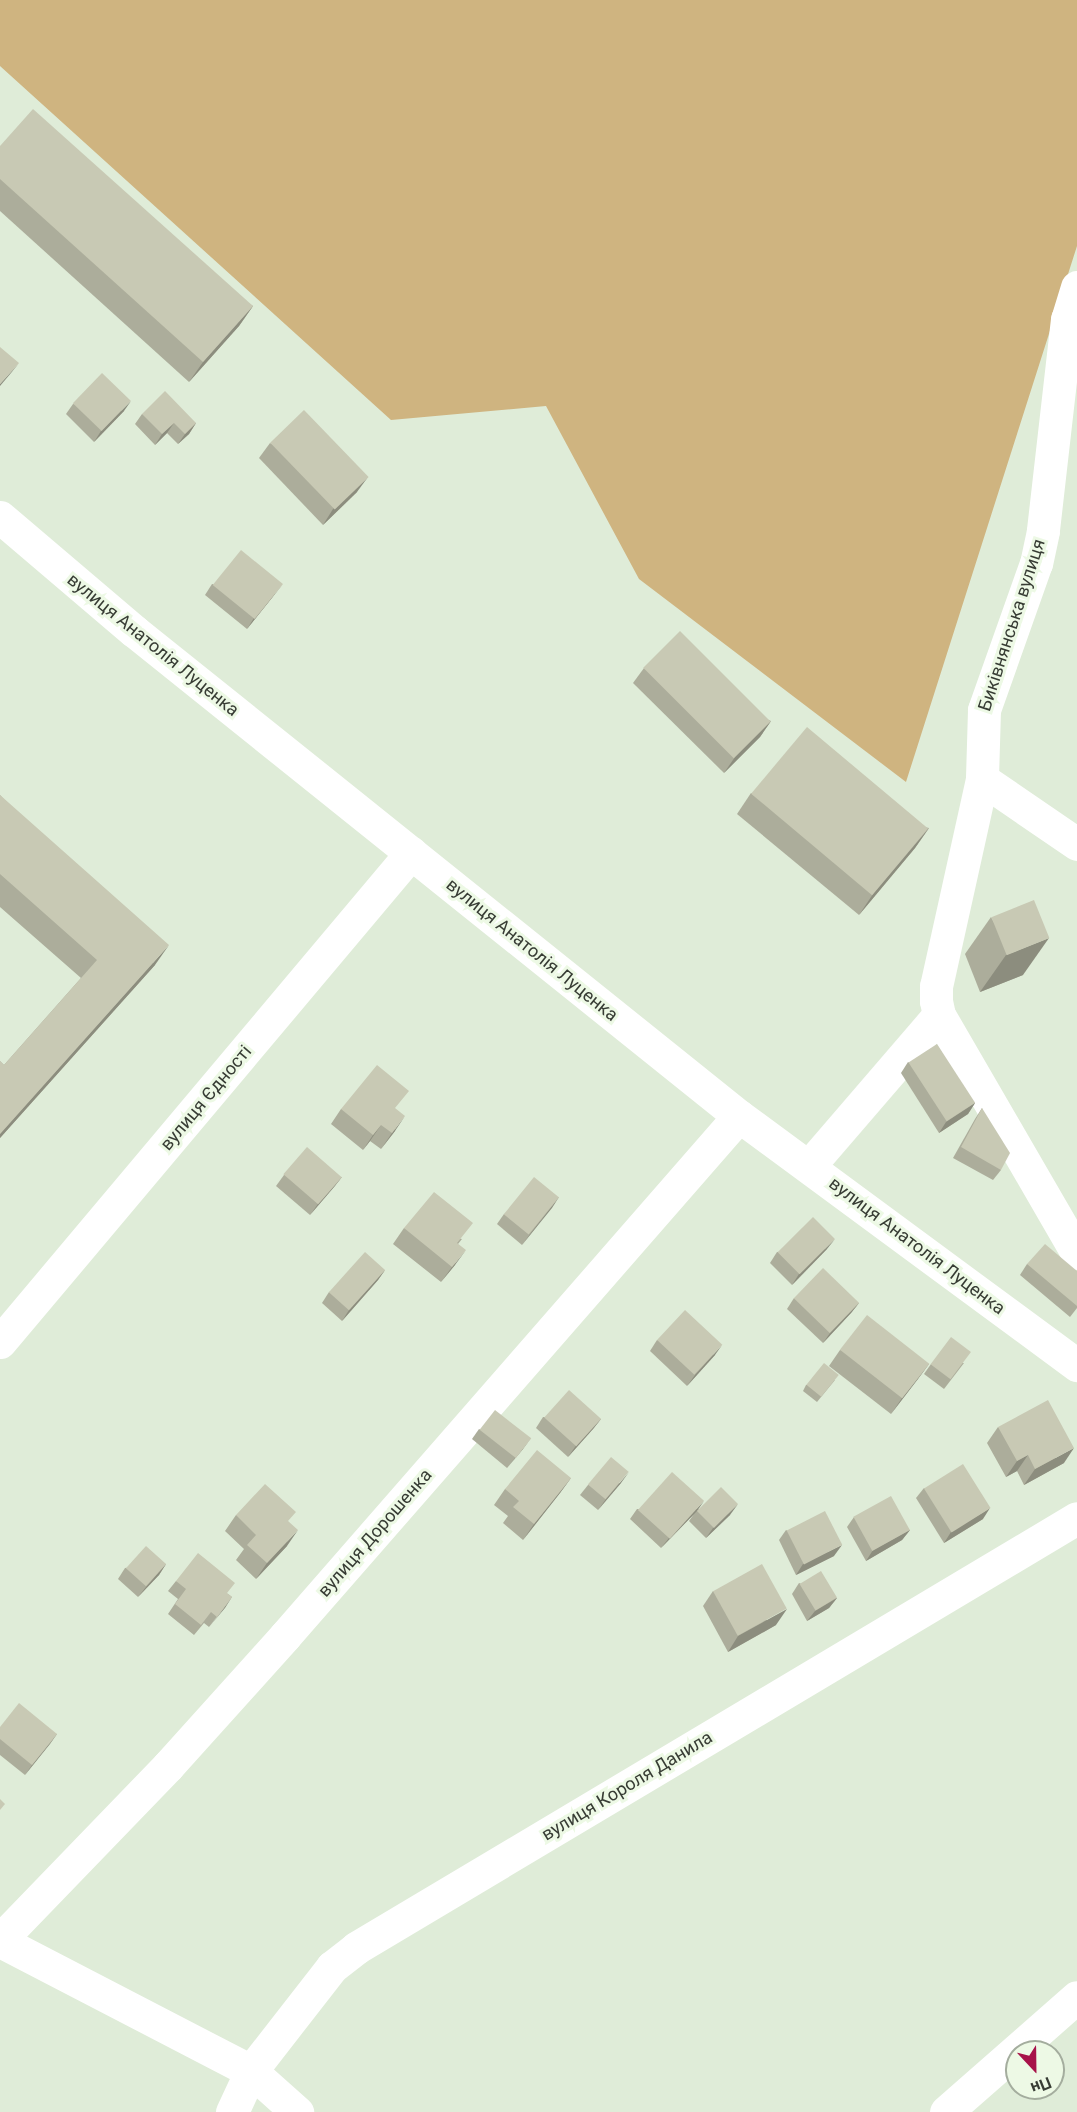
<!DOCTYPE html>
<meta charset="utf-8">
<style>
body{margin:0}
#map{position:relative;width:1077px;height:2112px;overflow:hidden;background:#dfecd8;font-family:Roboto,sans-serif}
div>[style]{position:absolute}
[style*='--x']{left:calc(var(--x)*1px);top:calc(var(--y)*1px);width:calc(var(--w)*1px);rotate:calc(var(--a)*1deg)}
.green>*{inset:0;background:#cfb480}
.minor>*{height:33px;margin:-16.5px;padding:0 16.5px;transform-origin:16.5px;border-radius:16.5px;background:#fff}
.wall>*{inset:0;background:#acad9b}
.shaded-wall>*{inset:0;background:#8c8d7e}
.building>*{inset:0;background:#c8c9b4;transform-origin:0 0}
span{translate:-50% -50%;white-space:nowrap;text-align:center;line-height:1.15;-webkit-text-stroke:6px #edf9e5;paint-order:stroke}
.street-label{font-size:18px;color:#373c34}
.north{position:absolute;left:1005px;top:2040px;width:60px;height:60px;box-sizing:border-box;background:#edf9e5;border:2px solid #a4ad9e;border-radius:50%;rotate:158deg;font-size:16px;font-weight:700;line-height:24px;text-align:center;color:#373c34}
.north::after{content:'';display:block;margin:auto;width:21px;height:27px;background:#a71249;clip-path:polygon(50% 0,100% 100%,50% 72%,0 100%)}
</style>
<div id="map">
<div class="green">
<div style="clip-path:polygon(0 0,1077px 0,1077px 246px,906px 782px,639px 579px,546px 406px,391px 420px,0 66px)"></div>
</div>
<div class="minor">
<div style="--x:1077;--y:287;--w:34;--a:107"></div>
<div style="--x:1067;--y:319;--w:213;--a:96.5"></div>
<div style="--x:1043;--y:531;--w:33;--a:102"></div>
<div style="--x:1036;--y:563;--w:156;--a:109.5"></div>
<div style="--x:984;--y:710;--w:69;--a:91.7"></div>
<div style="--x:982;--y:779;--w:212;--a:102.5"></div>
<div style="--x:936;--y:986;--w:15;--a:90"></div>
<div style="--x:936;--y:1001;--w:14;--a:78"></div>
<div style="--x:939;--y:1015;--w:275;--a:59.9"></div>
<div style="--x:0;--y:517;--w:176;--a:40.4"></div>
<div style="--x:134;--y:631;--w:775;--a:38.72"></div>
<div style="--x:739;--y:1116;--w:420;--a:36.4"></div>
<div style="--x:982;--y:779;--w:115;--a:34.4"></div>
<div style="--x:809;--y:1166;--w:199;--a:-49.3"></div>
<div style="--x:0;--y:1342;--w:639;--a:-49.95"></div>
<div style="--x:0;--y:1940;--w:242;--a:-46"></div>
<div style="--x:168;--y:1766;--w:175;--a:-48"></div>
<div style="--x:285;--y:1636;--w:690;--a:-48.88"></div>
<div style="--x:0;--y:1941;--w:283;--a:27.4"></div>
<div style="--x:251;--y:2071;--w:62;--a:41.7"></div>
<div style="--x:232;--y:2112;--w:45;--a:-65.1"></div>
<div style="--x:251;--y:2071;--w:132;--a:-52.1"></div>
<div style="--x:332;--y:1967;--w:31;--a:-38"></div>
<div style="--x:356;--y:1948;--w:839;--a:-30.81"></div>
<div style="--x:946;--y:2112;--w:174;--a:-41.3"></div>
</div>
<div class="wall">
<div style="clip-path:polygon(0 146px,253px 306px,239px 326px,189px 382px,0 211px)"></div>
<div style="clip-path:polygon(73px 404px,124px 411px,94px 442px,66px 414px)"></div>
<div style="clip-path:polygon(142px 414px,196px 423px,189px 434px,178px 444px,167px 433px,155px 445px,135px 424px)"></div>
<div style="clip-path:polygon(270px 443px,357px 492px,323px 525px,259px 458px)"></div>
<div style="clip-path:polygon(212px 584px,275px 594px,247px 629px,205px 595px)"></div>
<div style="clip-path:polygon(644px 668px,771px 721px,760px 737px,724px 773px,633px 683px)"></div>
<div style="clip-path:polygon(751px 793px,929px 828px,915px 848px,859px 915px,737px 814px)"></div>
<div style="clip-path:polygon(0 795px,155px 965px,0 1138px,0 1061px,4px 1065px,81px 978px,0 907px)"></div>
<div style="clip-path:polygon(991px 917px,1023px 975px,980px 992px,965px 954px)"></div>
<div style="clip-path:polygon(908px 1062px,975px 1103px,968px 1114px,939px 1133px,901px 1073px)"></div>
<div style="clip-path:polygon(982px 1108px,1001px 1170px,993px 1180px,953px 1158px,975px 1119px)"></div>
<div style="clip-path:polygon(341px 1109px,396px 1109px,395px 1131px,381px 1149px,370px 1141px,363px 1150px,331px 1124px)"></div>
<div style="clip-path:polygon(284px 1175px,342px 1177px,334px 1187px,310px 1215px,276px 1186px)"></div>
<div style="clip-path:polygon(559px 1197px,522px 1245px,497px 1224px,504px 1214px)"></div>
<div style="clip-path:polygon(404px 1228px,462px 1239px,458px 1244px,455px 1265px,441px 1282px,393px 1244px)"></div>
<div style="clip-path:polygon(827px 1249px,792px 1285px,770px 1263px,777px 1252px)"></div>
<div style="clip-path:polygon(1027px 1264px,1077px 1271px,1077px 1308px,1070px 1317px,1020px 1275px)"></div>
<div style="clip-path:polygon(385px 1270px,378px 1280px,342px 1321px,322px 1303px,329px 1292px)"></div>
<div style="clip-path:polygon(794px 1298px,859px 1303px,851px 1313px,823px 1343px,787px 1309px)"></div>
<div style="clip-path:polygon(657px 1340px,715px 1355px,687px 1386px,650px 1351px)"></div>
<div style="clip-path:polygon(840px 1350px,929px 1364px,891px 1414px,829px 1366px)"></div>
<div style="clip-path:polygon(964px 1363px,944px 1389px,924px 1374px,931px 1364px)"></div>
<div style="clip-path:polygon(835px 1380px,817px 1402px,803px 1391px,806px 1385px)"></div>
<div style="clip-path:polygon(543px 1417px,601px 1419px,593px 1429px,568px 1457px,536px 1428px)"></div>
<div style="clip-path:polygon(998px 1427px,1064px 1463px,1024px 1485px,1017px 1471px,1006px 1477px,987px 1443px)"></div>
<div style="clip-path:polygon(479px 1429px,523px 1449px,507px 1468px,472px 1439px)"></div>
<div style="clip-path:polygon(571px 1478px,560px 1493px,523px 1540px,503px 1523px,508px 1516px,494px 1505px,505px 1489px)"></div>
<div style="clip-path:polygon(621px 1483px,598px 1510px,580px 1495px,588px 1485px)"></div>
<div style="clip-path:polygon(924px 1488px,983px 1519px,944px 1543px,916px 1498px)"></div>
<div style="clip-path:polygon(637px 1509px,698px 1509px,730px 1515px,706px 1538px,689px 1521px,694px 1514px,661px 1548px,630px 1519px)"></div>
<div style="clip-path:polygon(236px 1515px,289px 1522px,287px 1546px,256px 1579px,236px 1560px,244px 1549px,225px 1531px)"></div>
<div style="clip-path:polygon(854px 1517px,910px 1530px,902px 1540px,866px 1561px,847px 1527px)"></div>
<div style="clip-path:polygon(786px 1530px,834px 1556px,796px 1575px,779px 1540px)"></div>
<div style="clip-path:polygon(166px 1564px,159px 1575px,138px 1597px,118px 1579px,125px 1568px)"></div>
<div style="clip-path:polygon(176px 1581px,228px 1594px,232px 1597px,209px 1627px,204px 1623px,194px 1635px,168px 1614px,178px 1599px,168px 1591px)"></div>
<div style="clip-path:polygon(799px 1583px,837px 1598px,829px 1608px,807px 1621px,792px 1594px)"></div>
<div style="clip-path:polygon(713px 1591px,776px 1625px,728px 1652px,703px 1606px)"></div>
<div style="clip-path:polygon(0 1727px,57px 1734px,25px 1775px,0 1755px)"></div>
</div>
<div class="shaded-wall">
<div style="clip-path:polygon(253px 306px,239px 326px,189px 382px,203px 362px)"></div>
<div style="clip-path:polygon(19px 363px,11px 373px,0 386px,0 384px)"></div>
<div style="clip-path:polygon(131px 401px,124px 411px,94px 442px,101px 431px)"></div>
<div style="clip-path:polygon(174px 423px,167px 433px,155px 445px,162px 434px)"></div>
<div style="clip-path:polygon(196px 423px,189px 434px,178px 444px,185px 434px)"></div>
<div style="clip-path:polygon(368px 477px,357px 492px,323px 525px,333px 509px)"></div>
<div style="clip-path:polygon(283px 584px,247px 629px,254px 618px)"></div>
<div style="clip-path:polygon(771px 721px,760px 737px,724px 773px,735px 757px)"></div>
<div style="clip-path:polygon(929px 828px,915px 848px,859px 915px,873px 894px)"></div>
<div style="clip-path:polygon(1049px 938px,1023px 975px,980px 992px,1006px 955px)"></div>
<div style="clip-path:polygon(169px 945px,155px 965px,0 1138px,0 1134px)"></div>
<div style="clip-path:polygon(975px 1103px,968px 1114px,939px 1133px,946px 1122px)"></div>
<div style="clip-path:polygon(405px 1116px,395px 1131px,381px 1149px,392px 1133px)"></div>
<div style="clip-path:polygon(381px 1125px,370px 1141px,363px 1150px,373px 1135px)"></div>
<div style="clip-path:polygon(342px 1177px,334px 1187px,310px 1215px,318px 1204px)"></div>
<div style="clip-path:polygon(559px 1197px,552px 1208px,522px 1245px,530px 1234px)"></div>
<div style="clip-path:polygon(835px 1239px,827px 1249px,792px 1285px,799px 1274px)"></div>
<div style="clip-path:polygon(466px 1250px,455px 1265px,441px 1282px,452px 1267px)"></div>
<div style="clip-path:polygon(385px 1270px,378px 1280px,342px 1321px,349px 1310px)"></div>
<div style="clip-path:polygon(859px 1303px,851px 1313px,823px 1343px,830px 1333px)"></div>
<div style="clip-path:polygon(722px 1345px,715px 1355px,687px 1386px,695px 1375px)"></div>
<div style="clip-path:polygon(929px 1364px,918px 1379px,891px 1414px,902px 1398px)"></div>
<div style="clip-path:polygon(601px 1419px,593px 1429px,568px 1457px,575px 1447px)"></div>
<div style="clip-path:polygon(531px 1438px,523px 1449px,507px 1468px)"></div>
<div style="clip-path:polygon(1074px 1448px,1064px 1463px,1024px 1485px,1035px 1469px)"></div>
<div style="clip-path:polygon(1028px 1455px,1017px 1471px,1006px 1477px,1017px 1461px)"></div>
<div style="clip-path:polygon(629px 1472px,621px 1483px,598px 1510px,606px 1499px)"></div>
<div style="clip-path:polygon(571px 1478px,560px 1493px,523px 1540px,534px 1524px)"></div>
<div style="clip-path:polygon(704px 1501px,697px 1511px,661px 1548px,669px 1538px)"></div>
<div style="clip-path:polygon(738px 1504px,730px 1515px,706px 1538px,713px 1528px)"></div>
<div style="clip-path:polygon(990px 1508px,983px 1519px,944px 1543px,951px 1532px)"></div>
<div style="clip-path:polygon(298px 1530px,287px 1546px,256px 1579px,267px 1563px)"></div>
<div style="clip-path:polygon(910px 1530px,902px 1540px,866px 1561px,873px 1550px)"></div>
<div style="clip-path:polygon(842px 1545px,834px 1556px,796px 1575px,803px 1564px)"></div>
<div style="clip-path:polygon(166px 1564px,159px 1575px,138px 1597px,146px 1587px)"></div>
<div style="clip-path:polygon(232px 1597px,225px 1608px,209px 1627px,217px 1617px)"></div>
<div style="clip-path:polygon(837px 1598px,829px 1608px,807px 1621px,815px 1611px)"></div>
<div style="clip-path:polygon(787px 1609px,776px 1625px,728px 1652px,738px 1636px)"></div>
<div style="clip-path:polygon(57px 1734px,50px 1744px,25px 1775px,32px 1765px)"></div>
</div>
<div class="building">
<div style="clip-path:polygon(33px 109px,253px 306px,203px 362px,0 179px,0 146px)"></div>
<div style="clip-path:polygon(0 347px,19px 363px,0 384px)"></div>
<div style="left:102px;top:373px;width:40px;height:42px;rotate:44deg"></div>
<div style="clip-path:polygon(165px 391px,196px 423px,185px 434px,174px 423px,162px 434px,142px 414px)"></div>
<div style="left:304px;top:410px;width:93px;height:47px;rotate:46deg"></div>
<div style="left:241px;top:550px;width:54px;height:45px;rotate:39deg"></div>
<div style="left:680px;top:631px;width:128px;height:52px;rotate:45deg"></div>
<div style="left:807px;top:727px;width:158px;height:87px;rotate:40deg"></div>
<div style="clip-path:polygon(0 795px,169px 945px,0 1134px,0 1061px,4px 1065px,97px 960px,0 874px)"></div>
<div style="left:1034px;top:900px;width:41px;height:46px;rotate:68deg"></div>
<div style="left:937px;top:1044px;width:70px;height:34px;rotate:57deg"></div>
<div style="clip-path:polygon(377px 1065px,409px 1091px,395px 1108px,405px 1116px,392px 1133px,381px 1125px,373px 1135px,341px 1109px)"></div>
<div style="clip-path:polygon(982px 1108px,1010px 1153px,1001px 1170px,961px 1147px)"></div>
<div style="left:307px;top:1147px;width:46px;height:36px;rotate:41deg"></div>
<div style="left:534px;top:1177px;width:32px;height:48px;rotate:39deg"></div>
<div style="clip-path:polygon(434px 1192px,473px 1223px,457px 1243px,466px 1250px,452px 1267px,404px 1228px)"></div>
<div style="left:813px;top:1217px;width:31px;height:50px;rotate:45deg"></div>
<div style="clip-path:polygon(1045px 1244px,1077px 1271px,1077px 1306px,1027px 1264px)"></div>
<div style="left:365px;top:1252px;width:27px;height:54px;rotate:42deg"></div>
<div style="left:823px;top:1268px;width:50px;height:42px;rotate:44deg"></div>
<div style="left:685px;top:1310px;width:51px;height:41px;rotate:43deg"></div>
<div style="left:867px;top:1315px;width:79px;height:44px;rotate:38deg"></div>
<div style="left:951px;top:1337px;width:25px;height:34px;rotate:37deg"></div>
<div style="left:824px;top:1363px;width:19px;height:28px;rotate:39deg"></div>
<div style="left:569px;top:1390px;width:43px;height:37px;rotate:42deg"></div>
<div style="clip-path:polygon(1048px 1400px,1074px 1448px,1035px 1469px,1028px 1455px,1017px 1461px,998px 1427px)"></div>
<div style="left:495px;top:1410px;width:46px;height:25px;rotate:38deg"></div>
<div style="clip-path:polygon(537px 1450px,571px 1478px,534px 1524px,513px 1507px,519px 1501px,505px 1489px)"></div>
<div style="left:611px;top:1457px;width:23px;height:36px;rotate:40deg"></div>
<div style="left:963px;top:1464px;width:52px;height:46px;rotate:58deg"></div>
<div style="left:672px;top:1472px;width:43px;height:51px;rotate:42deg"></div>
<div style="clip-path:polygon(265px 1484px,296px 1512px,288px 1521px,298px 1530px,267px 1563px,247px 1545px,256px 1535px,236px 1515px)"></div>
<div style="left:721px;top:1487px;width:24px;height:34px;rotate:45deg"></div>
<div style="left:891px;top:1496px;width:39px;height:43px;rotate:61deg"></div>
<div style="left:825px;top:1511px;width:38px;height:43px;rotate:63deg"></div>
<div style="left:146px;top:1546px;width:27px;height:30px;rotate:42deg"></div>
<div style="clip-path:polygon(198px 1553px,235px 1583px,227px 1593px,232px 1597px,217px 1617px,211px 1612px,201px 1625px,175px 1604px,186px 1589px,176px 1581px)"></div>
<div style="left:762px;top:1564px;width:51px;height:56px;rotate:61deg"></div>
<div style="left:821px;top:1571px;width:31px;height:25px;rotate:59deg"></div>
<div style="clip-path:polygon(19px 1703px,57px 1734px,32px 1765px,0 1739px,0 1727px)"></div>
<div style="clip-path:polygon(0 1799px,5px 1804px,0 1810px)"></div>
</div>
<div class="street-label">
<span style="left:1012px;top:625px;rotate:-72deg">Биківнянська вулиця</span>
<span style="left:153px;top:645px;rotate:39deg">вулиця Анатолія Луценка</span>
<span style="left:532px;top:950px;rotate:39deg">вулиця Анатолія Луценка</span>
<span style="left:206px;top:1098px;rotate:-50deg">вулиця Єдності</span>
<span style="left:917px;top:1246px;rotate:37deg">вулиця Анатолія Луценка</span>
<span style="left:375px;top:1533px;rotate:-49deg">вулиця Дорошенка</span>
<span style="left:627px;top:1786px;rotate:-31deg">вулиця Короля Данила</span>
</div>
<div class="north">Пн</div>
</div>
